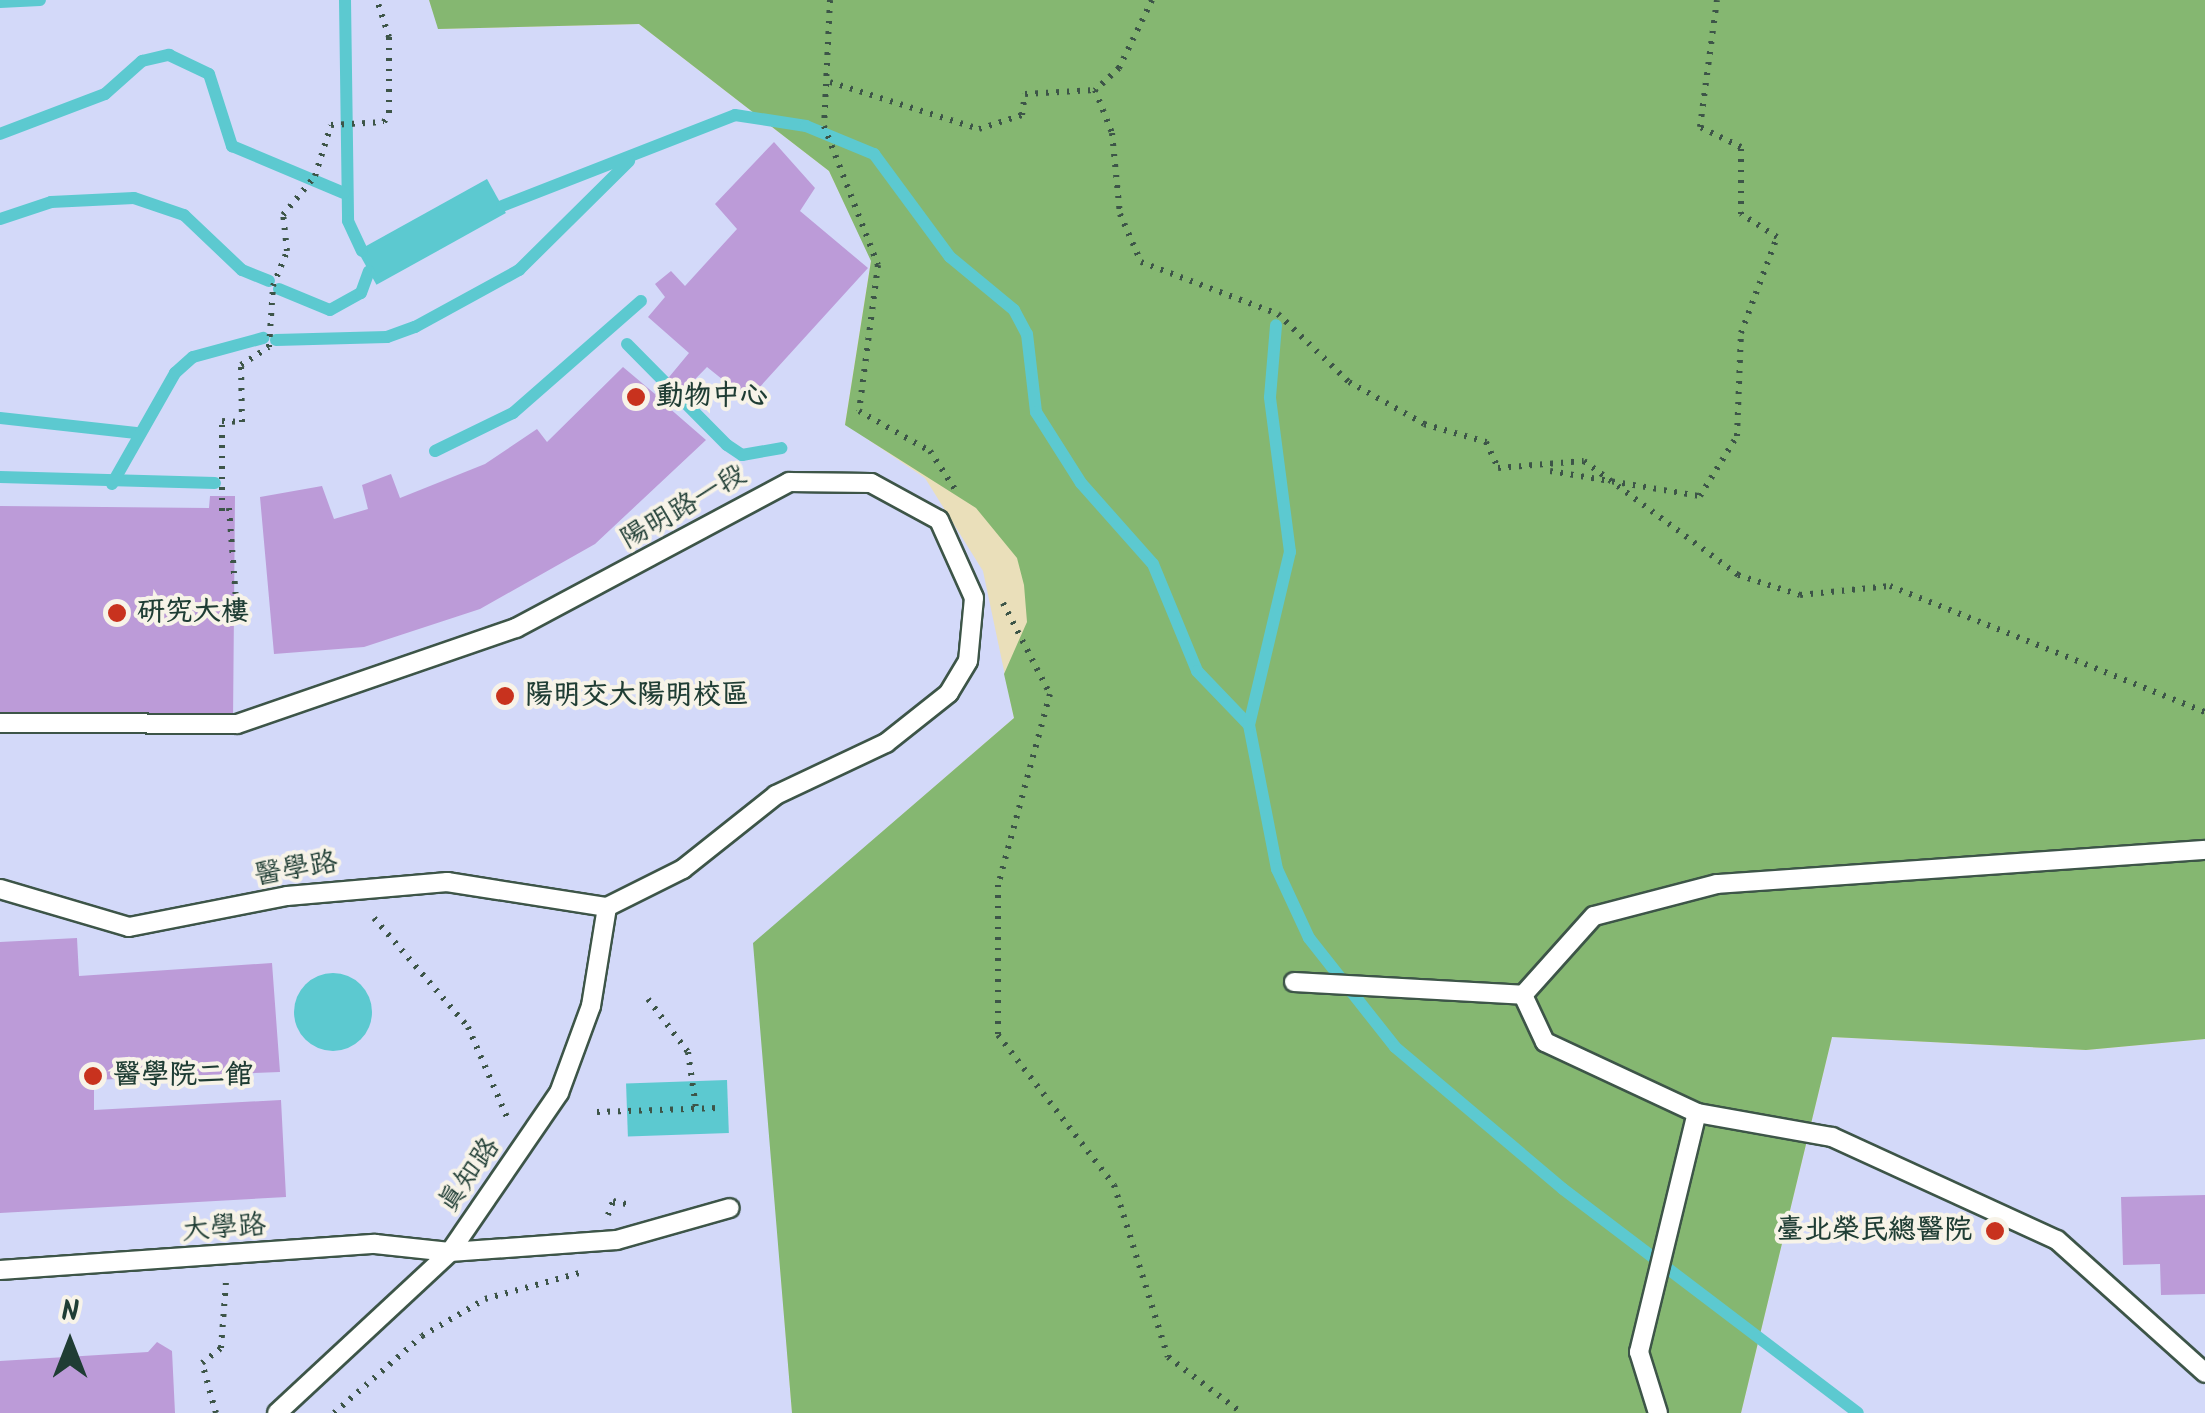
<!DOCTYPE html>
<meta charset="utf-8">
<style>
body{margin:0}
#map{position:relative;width:2205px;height:1413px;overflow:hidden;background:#eadfba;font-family:Kalam,"LXGW WenKai TC",sans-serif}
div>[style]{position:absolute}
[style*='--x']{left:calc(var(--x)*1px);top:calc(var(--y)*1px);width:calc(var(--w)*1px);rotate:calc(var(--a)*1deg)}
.built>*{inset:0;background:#d3d9f9}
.forest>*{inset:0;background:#85b771}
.water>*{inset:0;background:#5cc9d0;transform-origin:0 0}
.round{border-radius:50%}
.stream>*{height:12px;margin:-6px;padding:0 6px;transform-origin:6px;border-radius:6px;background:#5cc9d0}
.building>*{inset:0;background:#bc9bd8}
.path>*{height:6px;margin-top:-3px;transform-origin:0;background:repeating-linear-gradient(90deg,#3d5548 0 2.5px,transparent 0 10.5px)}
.roads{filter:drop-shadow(2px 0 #3d5548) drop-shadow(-2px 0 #3d5548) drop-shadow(0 2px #3d5548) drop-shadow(0 -2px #3d5548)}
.service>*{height:18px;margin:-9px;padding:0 9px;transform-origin:9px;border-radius:9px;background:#fff}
.dots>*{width:28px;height:28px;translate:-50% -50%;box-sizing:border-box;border:5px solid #f7f3e8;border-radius:50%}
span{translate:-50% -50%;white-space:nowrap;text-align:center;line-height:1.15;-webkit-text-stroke:8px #f7f3e8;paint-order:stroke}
.poi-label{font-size:28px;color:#1f3d34;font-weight:700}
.left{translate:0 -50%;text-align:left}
.right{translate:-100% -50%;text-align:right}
.street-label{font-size:28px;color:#1f3d34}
.north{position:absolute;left:20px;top:1293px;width:100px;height:100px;-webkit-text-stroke:8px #f7f3e8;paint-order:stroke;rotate:0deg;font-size:28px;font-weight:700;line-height:40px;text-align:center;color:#1f3d34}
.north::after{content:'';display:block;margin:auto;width:35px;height:45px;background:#1f3d34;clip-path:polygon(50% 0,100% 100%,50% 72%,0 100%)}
</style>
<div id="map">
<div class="built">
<div style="clip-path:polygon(0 0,429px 0,439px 29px,639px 24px,829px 171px,871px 260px,845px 424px,925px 478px,983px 571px,1014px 718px,754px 943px,792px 1413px,0 1413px)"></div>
<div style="clip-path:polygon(1832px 1037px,2086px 1050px,2205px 1039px,2205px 1413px,1741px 1413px)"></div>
</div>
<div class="forest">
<div style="clip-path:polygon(429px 0,2205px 0,2205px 1039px,2086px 1050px,1832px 1037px,1741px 1413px,792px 1413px,753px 943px,1014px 718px,1004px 674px,1027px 622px,1024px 585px,1017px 558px,976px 508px,845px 425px,871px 261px,829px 171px,639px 24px,438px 29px)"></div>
</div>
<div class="water">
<div style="left:487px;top:179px;width:39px;height:148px;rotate:61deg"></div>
<div class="round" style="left:294px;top:973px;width:78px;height:78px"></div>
<div style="left:727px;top:1080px;width:53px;height:101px;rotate:88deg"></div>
</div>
<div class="stream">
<div style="--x:345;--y:0;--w:221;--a:89.2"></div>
<div style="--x:348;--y:221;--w:33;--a:65"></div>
<div style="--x:0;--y:2;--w:40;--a:-2.9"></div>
<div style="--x:0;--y:134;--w:112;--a:-20.9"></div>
<div style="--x:105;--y:94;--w:50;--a:-41.7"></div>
<div style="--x:142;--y:61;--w:28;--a:-13"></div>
<div style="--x:169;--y:55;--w:44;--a:25.4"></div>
<div style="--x:209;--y:74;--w:76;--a:72.3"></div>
<div style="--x:232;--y:146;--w:121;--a:22.8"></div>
<div style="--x:502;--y:206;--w:250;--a:-21.3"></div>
<div style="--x:735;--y:115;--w:72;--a:8.8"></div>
<div style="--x:806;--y:126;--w:74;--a:22.4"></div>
<div style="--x:874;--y:154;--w:128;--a:53.6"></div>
<div style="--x:950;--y:257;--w:83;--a:39.6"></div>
<div style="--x:1014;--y:310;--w:27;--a:62"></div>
<div style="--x:1027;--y:334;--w:79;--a:83.4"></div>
<div style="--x:1036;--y:412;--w:84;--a:57.6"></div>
<div style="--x:1081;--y:483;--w:108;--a:48.4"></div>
<div style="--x:1153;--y:564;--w:116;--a:67.6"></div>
<div style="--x:1197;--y:671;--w:75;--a:46.1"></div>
<div style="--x:1249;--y:725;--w:147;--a:79"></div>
<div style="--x:1277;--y:869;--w:76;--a:65.1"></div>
<div style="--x:1309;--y:938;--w:139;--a:51.7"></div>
<div style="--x:1395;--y:1047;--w:220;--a:40.2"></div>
<div style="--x:1563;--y:1189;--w:370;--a:37.2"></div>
<div style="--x:0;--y:219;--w:54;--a:-18.4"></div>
<div style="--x:51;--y:202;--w:83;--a:-2.8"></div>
<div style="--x:134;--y:198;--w:53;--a:18.8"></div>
<div style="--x:184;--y:215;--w:80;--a:43.5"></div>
<div style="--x:242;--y:270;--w:29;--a:22"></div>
<div style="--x:279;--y:289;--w:55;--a:22.4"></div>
<div style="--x:330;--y:310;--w:35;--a:-29"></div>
<div style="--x:361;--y:293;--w:23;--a:-70"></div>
<div style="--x:276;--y:340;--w:111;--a:-1.5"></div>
<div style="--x:387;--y:337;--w:30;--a:-20"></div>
<div style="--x:415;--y:327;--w:119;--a:-28.7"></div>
<div style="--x:519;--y:270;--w:155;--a:-44.7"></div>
<div style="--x:627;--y:344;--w:142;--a:45.3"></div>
<div style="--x:727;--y:445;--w:18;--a:34"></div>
<div style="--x:742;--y:455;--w:40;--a:-10"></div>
<div style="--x:0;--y:418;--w:137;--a:6.3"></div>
<div style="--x:435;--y:451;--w:87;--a:-26"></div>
<div style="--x:513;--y:413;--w:170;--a:-41.2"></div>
<div style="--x:0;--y:477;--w:215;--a:1.6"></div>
<div style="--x:112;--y:484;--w:128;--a:-60.4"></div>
<div style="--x:175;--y:373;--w:24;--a:-42"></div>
<div style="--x:193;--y:357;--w:73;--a:-15.2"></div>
<div style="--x:1249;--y:725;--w:178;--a:-76.7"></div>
<div style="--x:1290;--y:552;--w:156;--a:-97.4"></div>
<div style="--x:1270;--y:397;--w:72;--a:-85.2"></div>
</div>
<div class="building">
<div style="clip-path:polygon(774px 142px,815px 188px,800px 211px,868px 268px,748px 400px,707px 367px,668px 407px,706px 440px,595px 544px,480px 609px,364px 647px,274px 654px,260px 497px,322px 486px,334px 519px,368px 509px,362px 485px,391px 474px,400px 498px,485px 464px,537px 429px,547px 442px,623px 367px,655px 394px,689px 353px,648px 317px,665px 297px,655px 284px,671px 271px,685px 286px,737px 229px,715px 204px)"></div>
<div style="clip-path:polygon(210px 496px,235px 496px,233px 721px,0 718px,0 506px,209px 508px)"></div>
<div style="clip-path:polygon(77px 938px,79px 976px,272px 963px,280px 1072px,94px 1080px,94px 1110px,281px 1100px,286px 1197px,0 1213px,0 942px)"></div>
<div style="clip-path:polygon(2205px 1195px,2205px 1294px,2161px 1295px,2160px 1264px,2123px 1265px,2121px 1197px)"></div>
<div style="clip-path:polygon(157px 1342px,172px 1351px,175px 1413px,0 1413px,0 1361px,148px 1352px)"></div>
</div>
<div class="path">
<div style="--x:830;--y:0;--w:126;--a:92.7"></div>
<div style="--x:824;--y:126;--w:149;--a:68.8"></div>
<div style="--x:878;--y:265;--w:147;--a:97.4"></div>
<div style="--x:859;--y:411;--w:81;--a:29.4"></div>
<div style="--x:930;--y:451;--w:51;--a:56.9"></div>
<div style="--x:1152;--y:0;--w:76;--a:115.9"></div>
<div style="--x:1119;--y:68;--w:33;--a:137"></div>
<div style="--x:1095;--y:90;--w:46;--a:68.4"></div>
<div style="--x:1112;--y:133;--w:81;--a:84.4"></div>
<div style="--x:1120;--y:214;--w:52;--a:66.4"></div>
<div style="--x:1141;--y:262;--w:147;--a:20.8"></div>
<div style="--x:1278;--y:314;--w:98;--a:43.8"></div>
<div style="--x:1349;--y:382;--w:86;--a:29.2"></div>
<div style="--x:1424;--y:424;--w:65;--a:16.2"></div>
<div style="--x:1486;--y:442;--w:29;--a:65"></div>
<div style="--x:1498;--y:468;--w:86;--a:-4.7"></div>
<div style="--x:1584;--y:461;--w:192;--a:36.5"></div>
<div style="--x:1738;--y:575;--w:65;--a:17.9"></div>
<div style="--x:1800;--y:595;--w:90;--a:-5.7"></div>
<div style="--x:1890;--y:586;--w:339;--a:21.8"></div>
<div style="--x:830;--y:82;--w:156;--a:17.5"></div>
<div style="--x:979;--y:129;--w:45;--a:-18"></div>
<div style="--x:1022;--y:115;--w:21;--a:-82"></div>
<div style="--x:1025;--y:94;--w:70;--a:-3.3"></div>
<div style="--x:1550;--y:471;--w:152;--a:9.5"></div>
<div style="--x:1700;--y:496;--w:70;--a:-58.3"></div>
<div style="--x:1737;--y:436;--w:103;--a:-87.8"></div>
<div style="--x:1741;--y:333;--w:103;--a:-69.4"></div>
<div style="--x:1777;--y:237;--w:43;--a:-147.4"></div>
<div style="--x:1741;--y:214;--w:67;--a:-90"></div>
<div style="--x:1741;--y:147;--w:46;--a:-154"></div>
<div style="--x:1700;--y:127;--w:128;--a:-82.4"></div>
<div style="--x:229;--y:508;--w:92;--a:85.6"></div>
<div style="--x:222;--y:511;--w:90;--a:-90"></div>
<div style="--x:222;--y:421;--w:20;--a:3"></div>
<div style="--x:242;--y:422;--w:57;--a:-91"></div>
<div style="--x:241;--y:365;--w:33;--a:-33"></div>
<div style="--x:269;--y:347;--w:61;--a:-86.2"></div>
<div style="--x:273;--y:286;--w:38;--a:-68"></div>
<div style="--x:287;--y:251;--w:36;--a:-96"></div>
<div style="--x:283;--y:215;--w:50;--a:-50.6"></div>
<div style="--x:315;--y:176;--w:53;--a:-72.6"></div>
<div style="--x:331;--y:125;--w:53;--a:-3.2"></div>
<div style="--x:384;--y:122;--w:10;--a:-61"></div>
<div style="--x:389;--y:113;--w:76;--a:-90"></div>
<div style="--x:389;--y:37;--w:39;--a:-108"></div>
<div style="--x:1003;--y:603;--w:102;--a:62.7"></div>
<div style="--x:1050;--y:694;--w:198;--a:105.2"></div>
<div style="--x:998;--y:885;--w:150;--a:90"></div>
<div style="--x:998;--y:1035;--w:190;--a:52.3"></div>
<div style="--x:1114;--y:1185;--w:180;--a:72.6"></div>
<div style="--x:1168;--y:1357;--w:93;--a:37.1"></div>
<div style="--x:374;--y:918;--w:144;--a:49.2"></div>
<div style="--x:468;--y:1027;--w:98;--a:66.6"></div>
<div style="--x:648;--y:999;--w:66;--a:53"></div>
<div style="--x:688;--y:1052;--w:57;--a:81.9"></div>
<div style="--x:597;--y:1112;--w:121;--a:-1.9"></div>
<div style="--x:608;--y:1215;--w:15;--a:-70"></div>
<div style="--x:613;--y:1201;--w:18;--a:13"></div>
<div style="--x:216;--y:1413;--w:52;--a:-105.6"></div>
<div style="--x:202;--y:1363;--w:24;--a:-38"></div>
<div style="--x:221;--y:1348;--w:66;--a:-85.7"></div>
<div style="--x:334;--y:1413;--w:117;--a:-41.2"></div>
<div style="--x:422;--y:1336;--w:73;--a:-30.4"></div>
<div style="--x:485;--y:1299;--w:102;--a:-15.4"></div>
</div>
<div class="roads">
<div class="service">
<div style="--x:0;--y:723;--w:237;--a:0.2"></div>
<div style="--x:237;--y:724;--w:295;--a:-19"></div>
<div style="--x:516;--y:628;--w:310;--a:-28.1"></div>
<div style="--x:789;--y:482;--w:82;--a:0.7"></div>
<div style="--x:871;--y:483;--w:77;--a:28.6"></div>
<div style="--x:939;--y:520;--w:85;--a:65.8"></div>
<div style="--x:974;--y:598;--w:63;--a:95.4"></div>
<div style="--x:968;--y:661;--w:37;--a:121"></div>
<div style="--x:949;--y:693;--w:80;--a:141.6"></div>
<div style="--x:886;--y:743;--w:122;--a:154.7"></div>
<div style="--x:776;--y:795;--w:119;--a:141.5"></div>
<div style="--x:683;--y:869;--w:85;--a:153.4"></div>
<div style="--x:0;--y:889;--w:134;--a:16.4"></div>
<div style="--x:129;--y:927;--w:161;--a:-11.1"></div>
<div style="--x:287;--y:896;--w:161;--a:-5"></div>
<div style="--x:447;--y:882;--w:162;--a:8.9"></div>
<div style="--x:1294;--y:982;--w:229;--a:3.2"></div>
<div style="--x:1523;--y:995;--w:52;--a:64.9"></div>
<div style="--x:1545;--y:1042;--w:168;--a:25"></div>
<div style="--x:1697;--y:1113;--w:137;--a:10.1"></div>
<div style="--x:1832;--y:1137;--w:247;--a:24.6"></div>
<div style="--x:2057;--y:1240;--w:199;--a:41.9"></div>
<div style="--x:1523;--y:995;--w:106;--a:-48.1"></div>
<div style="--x:1594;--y:916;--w:127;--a:-14.6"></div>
<div style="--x:1717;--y:884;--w:489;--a:-4"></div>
<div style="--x:0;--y:1270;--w:376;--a:-4"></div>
<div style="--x:375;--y:1244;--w:75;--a:6.1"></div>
<div style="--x:450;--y:1252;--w:167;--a:-4.1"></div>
<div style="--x:617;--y:1240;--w:117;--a:-15.8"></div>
<div style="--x:277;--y:1413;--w:236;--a:-42.9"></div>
<div style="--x:450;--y:1252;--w:193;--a:-55.6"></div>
<div style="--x:559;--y:1093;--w:93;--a:-69.8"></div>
<div style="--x:591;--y:1006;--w:100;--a:-80.8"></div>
<div style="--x:1658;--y:1413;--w:64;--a:-107.3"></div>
<div style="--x:1639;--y:1352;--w:246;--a:-76.4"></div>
</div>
</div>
<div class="dots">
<div style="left:636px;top:397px;background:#c8321e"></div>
<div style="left:117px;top:613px;background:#c8321e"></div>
<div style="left:505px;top:696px;background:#c8321e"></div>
<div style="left:93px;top:1076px;background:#c8321e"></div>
<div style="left:1995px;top:1231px;background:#c8321e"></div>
</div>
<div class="poi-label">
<span class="left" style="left:656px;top:397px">動物中心</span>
<span class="left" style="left:137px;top:613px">研究大樓</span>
<span class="left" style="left:525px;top:696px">陽明交大陽明校區</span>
<span class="left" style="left:113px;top:1076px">醫學院二館</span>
<span class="right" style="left:1972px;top:1231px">臺北榮民總醫院</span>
</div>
<div class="street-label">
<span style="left:684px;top:508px;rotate:-30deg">陽明路一段</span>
<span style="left:296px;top:870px;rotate:-10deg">醫學路</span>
<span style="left:470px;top:1176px;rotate:-55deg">真知路</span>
<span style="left:224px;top:1229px;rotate:-4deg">大學路</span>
</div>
<div class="north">N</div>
</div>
